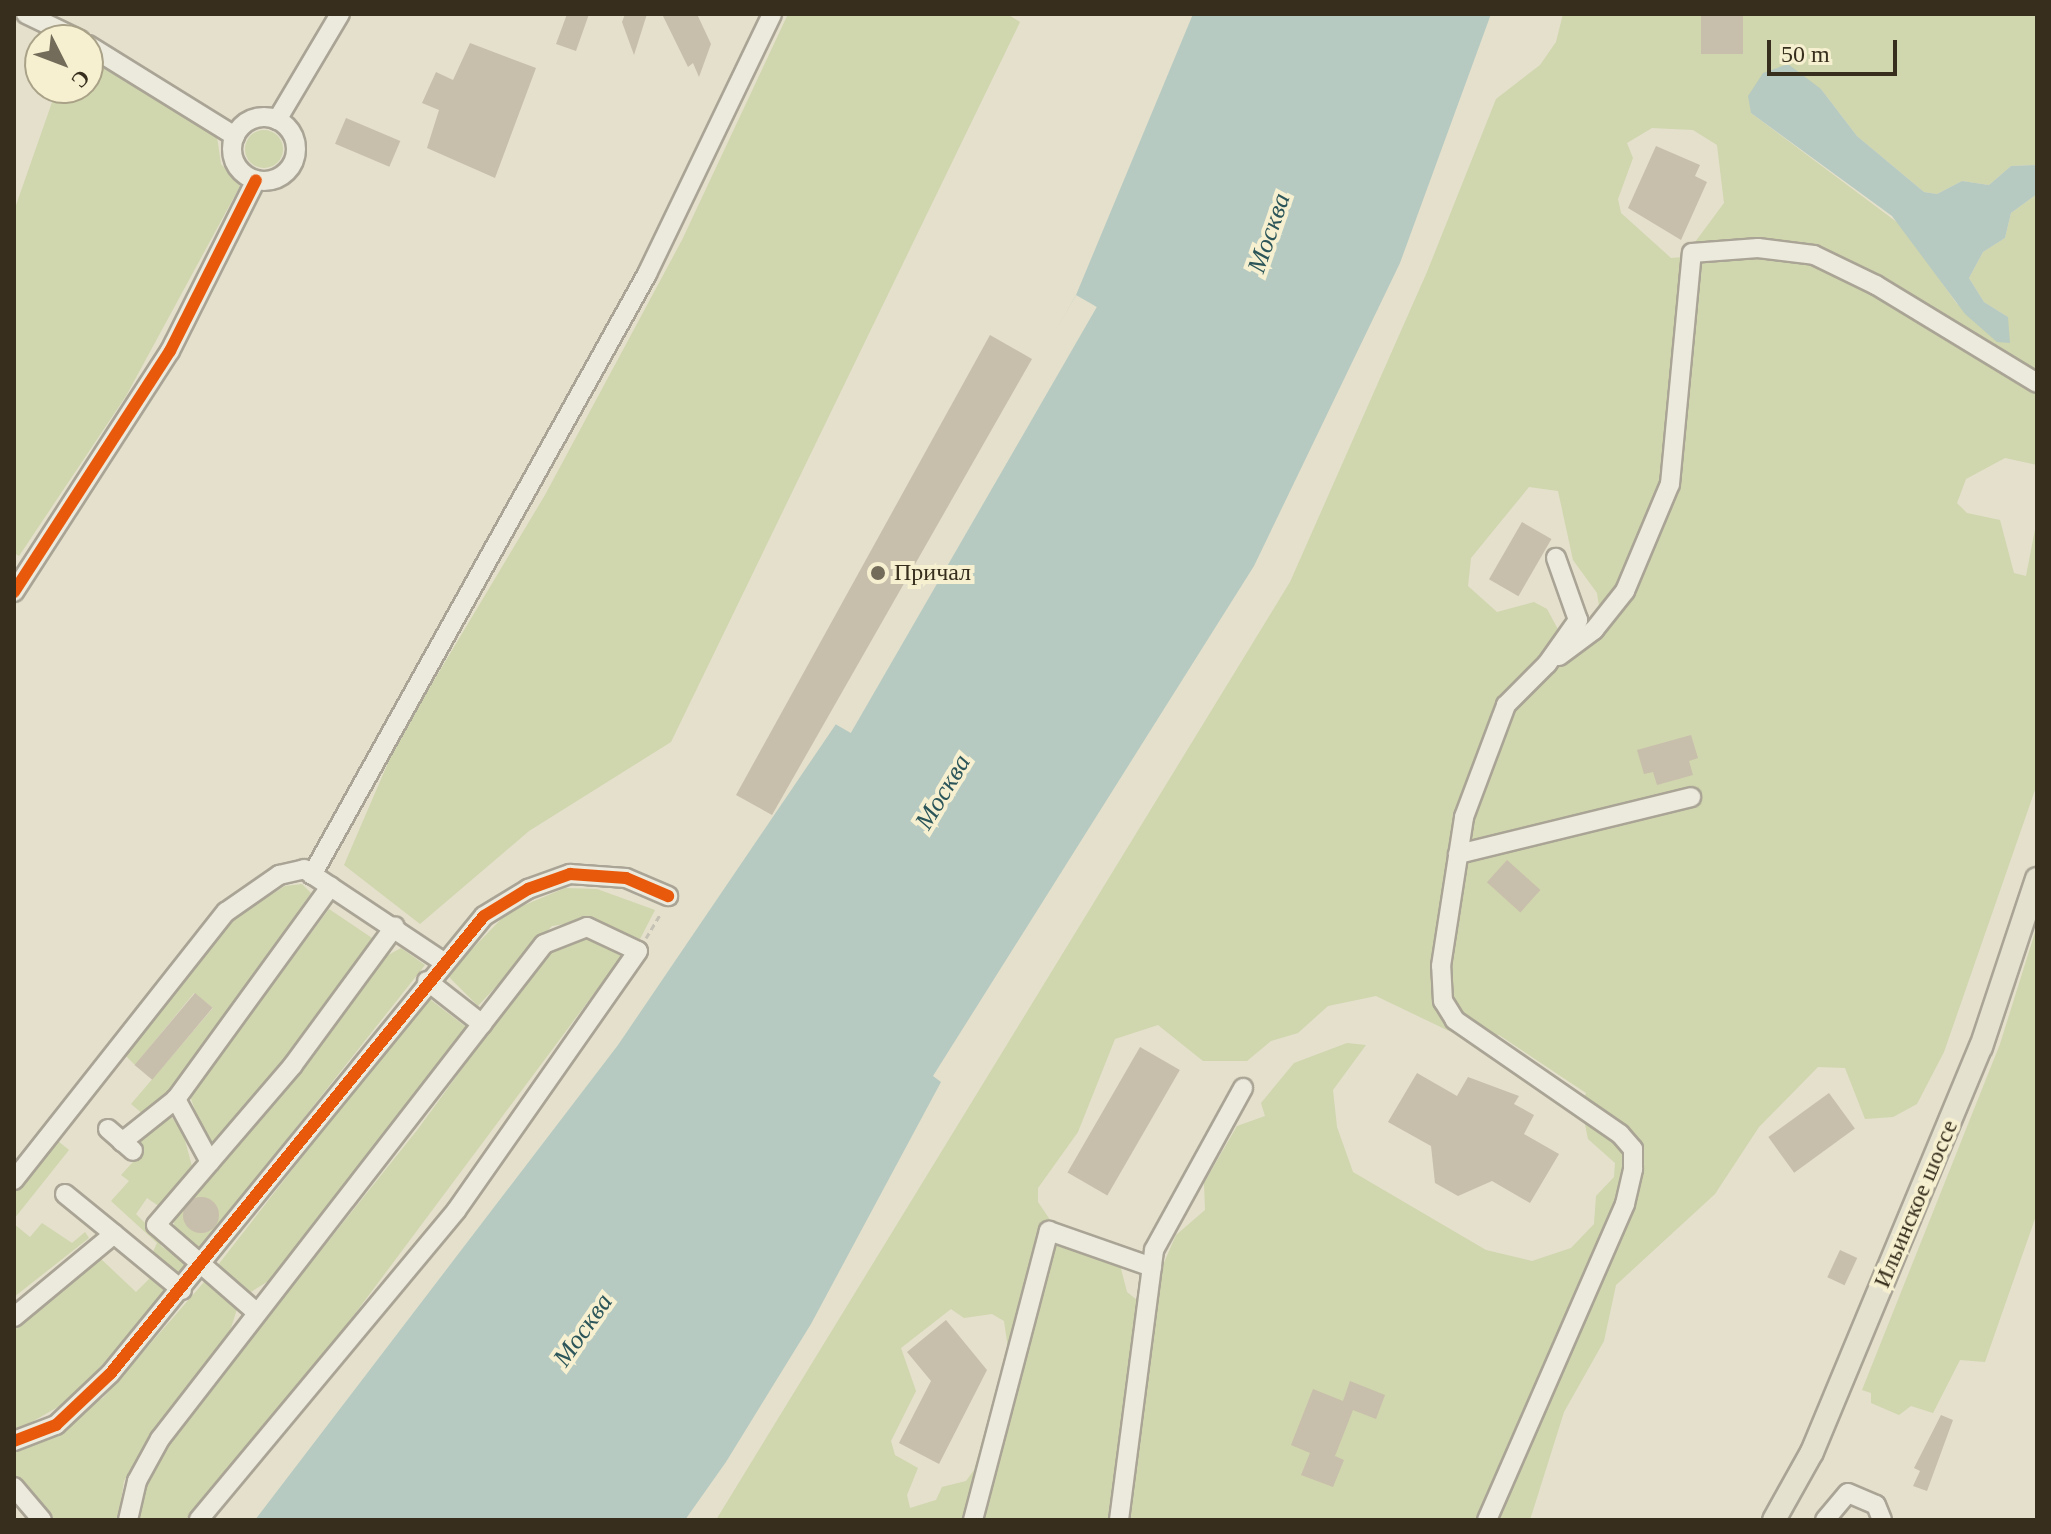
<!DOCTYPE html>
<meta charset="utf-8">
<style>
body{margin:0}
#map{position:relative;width:2051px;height:1534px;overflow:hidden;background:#e4e0cc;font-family:"Times New Roman",serif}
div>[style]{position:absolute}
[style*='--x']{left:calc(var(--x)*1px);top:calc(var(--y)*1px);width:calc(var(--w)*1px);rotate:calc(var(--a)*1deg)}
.green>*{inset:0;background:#d0d6ad}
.round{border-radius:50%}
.water>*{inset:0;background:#b7cac1}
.pier>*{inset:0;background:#e4e0cc;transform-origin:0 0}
.building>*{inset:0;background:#c8beac;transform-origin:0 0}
.path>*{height:3px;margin-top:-1.5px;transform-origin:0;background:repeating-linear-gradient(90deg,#c5c1b4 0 6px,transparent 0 10px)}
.roads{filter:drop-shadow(2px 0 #a9a495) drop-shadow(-2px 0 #a9a495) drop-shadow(0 2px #a9a495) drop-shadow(0 -2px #a9a495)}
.minor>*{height:18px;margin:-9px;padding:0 9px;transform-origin:9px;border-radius:9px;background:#eceadd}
.minor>.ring{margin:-9px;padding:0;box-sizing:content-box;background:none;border:18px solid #eceadd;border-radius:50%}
.major>*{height:22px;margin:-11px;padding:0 11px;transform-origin:11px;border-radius:11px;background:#e4e1cf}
.cycleway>*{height:12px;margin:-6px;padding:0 6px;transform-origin:6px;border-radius:6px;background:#e8590c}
.dots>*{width:22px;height:22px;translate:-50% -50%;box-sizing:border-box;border:4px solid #f6f0d0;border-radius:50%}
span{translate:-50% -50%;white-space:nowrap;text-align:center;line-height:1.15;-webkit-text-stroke:8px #f6f0d0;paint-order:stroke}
.poi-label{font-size:24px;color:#382e1d}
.left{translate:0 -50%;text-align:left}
.street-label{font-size:24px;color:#382e1d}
.water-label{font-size:26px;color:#2b5559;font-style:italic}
.frame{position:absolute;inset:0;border:16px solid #382e1d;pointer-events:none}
.north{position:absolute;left:24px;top:24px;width:80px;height:80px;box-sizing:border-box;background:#f6f0d0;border:2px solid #aaa288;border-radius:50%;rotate:132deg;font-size:22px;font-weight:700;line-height:32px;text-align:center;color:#382e1d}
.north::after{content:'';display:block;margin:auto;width:28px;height:36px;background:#746c5a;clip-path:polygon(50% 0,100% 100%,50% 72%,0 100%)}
.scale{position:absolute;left:1767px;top:40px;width:130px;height:36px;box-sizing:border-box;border:4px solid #382e1d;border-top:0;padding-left:10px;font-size:24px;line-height:28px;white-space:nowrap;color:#382e1d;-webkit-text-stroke:6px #f6f0d0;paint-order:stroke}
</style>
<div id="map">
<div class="green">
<div style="clip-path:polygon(788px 14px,1007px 14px,1020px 22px,671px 742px,529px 831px,420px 924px,344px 865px,397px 742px,545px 495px,682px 240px)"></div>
<div style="clip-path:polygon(evenodd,1563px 14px,2037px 14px,2037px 165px,2011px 166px,1989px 185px,1962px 181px,1937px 194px,1924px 192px,1857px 136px,1821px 89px,1751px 113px,1902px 226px,1957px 304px,2008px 317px,1984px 302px,1969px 278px,1983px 252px,2005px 238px,2011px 213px,2037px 194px,2037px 465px,2005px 458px,1966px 479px,1957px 503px,1967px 513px,2000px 520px,2014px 573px,2026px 576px,2037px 519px,2037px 784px,1944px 1052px,1917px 1104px,1893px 1117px,1865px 1119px,1845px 1068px,1818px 1067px,1759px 1127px,1715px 1194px,1616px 1285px,1604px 1341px,1564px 1412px,1530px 1520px,716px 1520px,1290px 582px,1427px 272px,1496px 99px,1540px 65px,1556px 42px,1563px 14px,1652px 128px,1693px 130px,1717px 145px,1724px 203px,1684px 257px,1671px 258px,1621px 213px,1618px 199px,1633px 158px,1627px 143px,1652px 128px,1563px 14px,1529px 487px,1558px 491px,1573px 560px,1597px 593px,1599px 606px,1573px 637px,1560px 633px,1547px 609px,1534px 602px,1497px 612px,1468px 586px,1471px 558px,1529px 487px,1563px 14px,1376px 996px,1474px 1043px,1499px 1035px,1586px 1093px,1581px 1105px,1588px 1139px,1615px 1163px,1614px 1177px,1596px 1196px,1594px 1224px,1571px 1248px,1532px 1261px,1486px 1250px,1353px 1172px,1337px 1127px,1333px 1090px,1366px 1045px,1347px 1043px,1294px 1063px,1261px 1103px,1265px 1116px,1237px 1126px,1204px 1183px,1205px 1210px,1176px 1235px,1149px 1297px,1138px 1301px,1127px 1292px,1120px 1265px,1063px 1239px,1038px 1202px,1038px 1188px,1078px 1132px,1115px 1039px,1158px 1025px,1203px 1061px,1247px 1061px,1271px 1041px,1298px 1033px,1328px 1006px,1376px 996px,1563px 14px,951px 1309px,964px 1318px,992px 1314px,1004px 1321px,1008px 1348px,974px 1470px,966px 1481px,942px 1487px,936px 1500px,910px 1508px,907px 1495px,918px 1468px,895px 1455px,891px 1441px,916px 1391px,901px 1348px,951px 1309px)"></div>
<div style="clip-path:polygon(88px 59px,217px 137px,221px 164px,240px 186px,126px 396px,19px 556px,14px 553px,14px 211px,57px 88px,88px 88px)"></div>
<div class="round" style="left:245px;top:130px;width:38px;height:38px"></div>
<div style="clip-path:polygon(302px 884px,311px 893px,174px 1086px,143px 1114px,131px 1104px,213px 1008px,194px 993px,135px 1065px,124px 1054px,237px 916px,285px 886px)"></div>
<div style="clip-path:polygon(565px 888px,597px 889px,655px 910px,640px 939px,590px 920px,552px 926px,478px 1006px,447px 975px,508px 912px)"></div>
<div style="clip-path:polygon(329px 909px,372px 938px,287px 1064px,214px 1146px,207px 1144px,190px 1096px)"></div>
<div style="clip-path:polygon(2037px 926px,2037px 1213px,1985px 1362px,1960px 1360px,1933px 1413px,1911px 1406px,1899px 1415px,1871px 1403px,1871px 1393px,1862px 1390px,2000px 1044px)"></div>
<div style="clip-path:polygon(587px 939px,622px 956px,304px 1382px,185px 1520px,135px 1520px,143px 1481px,186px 1419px,418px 1129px,545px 955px,566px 940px)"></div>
<div style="clip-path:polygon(401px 948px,425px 965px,200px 1249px,174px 1228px,174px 1215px,320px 1047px,381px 959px)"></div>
<div style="clip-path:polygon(427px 997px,470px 1030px,278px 1275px,251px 1292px,218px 1265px)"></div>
<div style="clip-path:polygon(169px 1113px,183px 1133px,193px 1170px,160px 1207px,147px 1198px,136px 1214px,163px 1241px,161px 1246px,188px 1264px,178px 1272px,152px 1254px,157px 1243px,111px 1201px,129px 1181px,121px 1175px,144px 1150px,138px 1137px)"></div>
<div style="clip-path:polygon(53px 1137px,69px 1150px,14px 1219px,14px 1188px)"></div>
<div style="clip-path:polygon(42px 1223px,72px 1243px,85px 1232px,89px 1238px,14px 1297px,14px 1224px,30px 1237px)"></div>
<div style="clip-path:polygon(101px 1259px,136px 1292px,150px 1278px,166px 1292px,72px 1399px,14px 1432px,14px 1333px,19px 1322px)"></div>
<div style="clip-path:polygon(205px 1281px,237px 1309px,230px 1331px,151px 1436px,124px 1481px,118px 1520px,49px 1520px,14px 1482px,14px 1450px,103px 1398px)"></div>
</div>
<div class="water">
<div style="clip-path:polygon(1193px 14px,1491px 14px,1400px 263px,1254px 566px,933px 1076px,941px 1082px,811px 1324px,726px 1462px,685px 1520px,255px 1520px,618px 1045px,836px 724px,1076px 295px)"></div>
<div style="clip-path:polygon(1788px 64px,1821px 89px,1857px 136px,1924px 192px,1937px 194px,1962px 181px,1989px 185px,2011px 166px,2037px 165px,2037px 194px,2011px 213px,2005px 238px,1983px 252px,1969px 278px,1984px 302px,2008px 317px,2010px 343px,1997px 342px,1965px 314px,1892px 216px,1751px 113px,1748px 96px,1763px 73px)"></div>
</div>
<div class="pier">
<div style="left:1076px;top:295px;width:24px;height:492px;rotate:30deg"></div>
</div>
<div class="building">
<div style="clip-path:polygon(567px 14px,589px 14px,576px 51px,556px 44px)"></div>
<div style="clip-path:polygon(625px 14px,647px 14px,634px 55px,622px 22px)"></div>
<div style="clip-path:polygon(662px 14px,697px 14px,711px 44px,699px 77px,693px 63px,688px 67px)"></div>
<div style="left:1701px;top:14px;width:42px;height:40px"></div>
<div style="clip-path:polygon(470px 43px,536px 68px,495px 178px,427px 148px,439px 110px,422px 103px,436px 72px,453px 80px)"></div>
<div style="left:346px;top:118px;width:59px;height:28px;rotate:23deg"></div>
<div style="clip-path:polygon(1656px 146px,1700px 165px,1695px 176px,1707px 182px,1681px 240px,1628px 208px)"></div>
<div style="clip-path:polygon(990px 335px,1032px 359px,772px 815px,736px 795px)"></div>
<div style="left:1522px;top:522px;width:34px;height:66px;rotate:30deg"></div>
<div style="clip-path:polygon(1691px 735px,1698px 758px,1689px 761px,1693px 775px,1657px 785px,1653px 772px,1644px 774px,1637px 750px)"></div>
<div style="left:1507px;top:860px;width:45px;height:30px;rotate:42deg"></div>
<div style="left:195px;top:993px;width:23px;height:94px;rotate:40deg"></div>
<div style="left:1140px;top:1047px;width:46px;height:145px;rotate:30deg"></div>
<div style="clip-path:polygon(1417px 1073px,1457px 1096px,1468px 1077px,1519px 1096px,1514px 1104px,1534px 1115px,1524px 1134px,1559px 1154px,1530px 1203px,1492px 1181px,1458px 1196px,1435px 1183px,1431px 1146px,1388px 1122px)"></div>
<div style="left:1829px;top:1093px;width:44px;height:75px;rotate:54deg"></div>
<div class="round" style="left:183px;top:1197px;width:36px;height:36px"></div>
<div style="left:1840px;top:1250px;width:19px;height:30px;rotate:25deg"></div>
<div style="clip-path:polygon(946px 1320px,987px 1370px,939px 1464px,899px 1443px,931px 1381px,907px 1352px)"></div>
<div style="clip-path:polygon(1350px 1381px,1385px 1395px,1376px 1419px,1353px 1410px,1335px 1456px,1344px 1460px,1333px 1487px,1301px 1475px,1310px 1453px,1291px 1445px,1313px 1389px,1343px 1401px)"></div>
<div style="clip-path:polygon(1941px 1415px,1953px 1420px,1927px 1491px,1913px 1486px,1920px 1471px,1914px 1468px)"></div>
</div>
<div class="path">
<div style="--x:646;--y:938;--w:29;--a:-59"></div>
</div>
<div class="roads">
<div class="minor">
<div style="--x:26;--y:14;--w:60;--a:25.7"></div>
<div style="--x:88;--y:45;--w:173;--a:31.8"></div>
<div class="ring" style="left:232px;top:117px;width:46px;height:46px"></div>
<div style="--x:277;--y:120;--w:123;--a:-59.3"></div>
<div style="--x:14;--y:592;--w:287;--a:-57.1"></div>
<div style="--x:170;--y:351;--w:191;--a:-63.3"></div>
<div style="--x:1559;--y:656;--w:44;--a:-36.6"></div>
<div style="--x:1594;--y:630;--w:50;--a:-51.5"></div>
<div style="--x:1625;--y:591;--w:116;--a:-67.2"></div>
<div style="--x:1670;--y:484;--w:232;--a:-84.6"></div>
<div style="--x:1692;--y:253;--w:66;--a:-4.3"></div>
<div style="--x:1758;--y:248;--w:56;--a:7.1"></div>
<div style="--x:1814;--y:255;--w:69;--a:25.8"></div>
<div style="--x:1876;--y:285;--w:188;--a:31.3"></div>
<div style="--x:1458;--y:854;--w:240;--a:-13.7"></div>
<div style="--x:312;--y:875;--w:688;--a:-60.86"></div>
<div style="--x:647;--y:274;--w:288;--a:-64.3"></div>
<div style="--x:427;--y:981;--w:70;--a:38"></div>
<div style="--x:108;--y:1129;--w:33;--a:41"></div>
<div style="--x:122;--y:1142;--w:69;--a:-38.5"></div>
<div style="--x:210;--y:1162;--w:72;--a:-118.4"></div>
<div style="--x:176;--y:1099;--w:263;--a:-54"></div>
<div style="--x:14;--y:1180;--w:342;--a:-51.7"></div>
<div style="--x:226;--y:912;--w:65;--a:-34.9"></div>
<div style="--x:279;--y:875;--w:26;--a:-13"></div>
<div style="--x:304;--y:869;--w:166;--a:33.7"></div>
<div style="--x:65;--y:1194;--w:63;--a:39.2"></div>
<div style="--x:255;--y:1311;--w:131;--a:-139"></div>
<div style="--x:156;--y:1225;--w:211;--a:-49.4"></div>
<div style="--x:293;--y:1065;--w:172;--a:-53.7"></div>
<div style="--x:14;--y:1317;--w:130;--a:-39.7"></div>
<div style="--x:114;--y:1234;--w:88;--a:39.5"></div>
<div style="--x:14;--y:1441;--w:45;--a:-20.9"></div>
<div style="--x:56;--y:1425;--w:74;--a:-43.4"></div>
<div style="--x:110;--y:1374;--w:591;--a:-50.77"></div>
<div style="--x:484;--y:916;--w:52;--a:-31.5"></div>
<div style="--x:528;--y:889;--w:45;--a:-19.7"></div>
<div style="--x:570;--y:874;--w:56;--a:4.1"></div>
<div style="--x:626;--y:878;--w:46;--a:23.2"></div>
<div style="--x:14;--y:1487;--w:43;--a:49.7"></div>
<div style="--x:128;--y:1520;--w:40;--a:-77"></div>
<div style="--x:137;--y:1481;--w:48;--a:-61.3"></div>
<div style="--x:160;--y:1439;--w:626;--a:-52.2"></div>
<div style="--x:544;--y:944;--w:46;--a:-21.6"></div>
<div style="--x:587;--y:927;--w:56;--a:25.2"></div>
<div style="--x:638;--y:951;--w:317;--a:125"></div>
<div style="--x:456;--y:1211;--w:402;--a:129.8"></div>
<div style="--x:973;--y:1520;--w:299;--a:-75.3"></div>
<div style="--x:1049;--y:1231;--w:109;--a:19.3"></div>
<div style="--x:1119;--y:1520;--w:272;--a:-82.6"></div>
<div style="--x:1154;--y:1250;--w:185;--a:-61.2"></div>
<div style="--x:1487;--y:1520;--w:345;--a:-66.4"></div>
<div style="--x:1625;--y:1204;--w:36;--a:-77"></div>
<div style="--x:1633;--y:1169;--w:20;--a:-90"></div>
<div style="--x:1633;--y:1149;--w:20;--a:-131"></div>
<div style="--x:1620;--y:1134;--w:201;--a:-145.4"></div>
<div style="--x:1455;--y:1020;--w:22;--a:-122"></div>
<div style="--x:1443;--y:1001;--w:35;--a:-93"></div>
<div style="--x:1441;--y:966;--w:151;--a:-81.2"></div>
<div style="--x:1464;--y:817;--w:120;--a:-69.4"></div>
<div style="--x:1506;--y:705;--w:58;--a:-45"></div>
<div style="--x:1547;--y:664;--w:54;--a:-54.8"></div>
<div style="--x:1578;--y:620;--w:66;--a:-109.5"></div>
<div style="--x:1825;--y:1520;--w:35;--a:-50"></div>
<div style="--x:1848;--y:1493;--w:30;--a:23"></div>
<div style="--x:1876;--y:1505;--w:16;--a:68"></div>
</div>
<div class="major">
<div style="--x:1774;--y:1520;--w:78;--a:-60.8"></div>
<div style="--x:1812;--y:1452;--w:439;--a:-67.4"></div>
<div style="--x:1981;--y:1047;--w:177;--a:-71.6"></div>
</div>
</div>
<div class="cycleway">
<div style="--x:14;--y:592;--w:287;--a:-57.1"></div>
<div style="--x:170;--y:351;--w:191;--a:-63.3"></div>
<div style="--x:14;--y:1441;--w:45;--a:-20.9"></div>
<div style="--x:56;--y:1425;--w:74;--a:-43.4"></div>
<div style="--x:110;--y:1374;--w:591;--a:-50.77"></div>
<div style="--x:484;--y:916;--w:52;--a:-31.5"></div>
<div style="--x:528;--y:889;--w:45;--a:-19.7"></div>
<div style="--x:570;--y:874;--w:56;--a:4.1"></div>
<div style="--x:626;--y:878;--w:46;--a:23.2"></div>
</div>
<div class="dots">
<div style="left:878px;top:573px;background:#746c5a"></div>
</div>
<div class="poi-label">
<span class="left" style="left:894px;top:573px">Причал</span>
</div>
<div class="street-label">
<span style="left:1916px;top:1204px;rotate:-67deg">Ильинское шоссе</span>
</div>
<div class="water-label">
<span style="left:1269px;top:233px;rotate:-71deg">Москва</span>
<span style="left:943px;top:792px;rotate:-59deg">Москва</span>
<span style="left:583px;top:1330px;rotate:-55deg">Москва</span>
</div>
<div class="frame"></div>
<div class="north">С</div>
<div class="scale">50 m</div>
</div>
